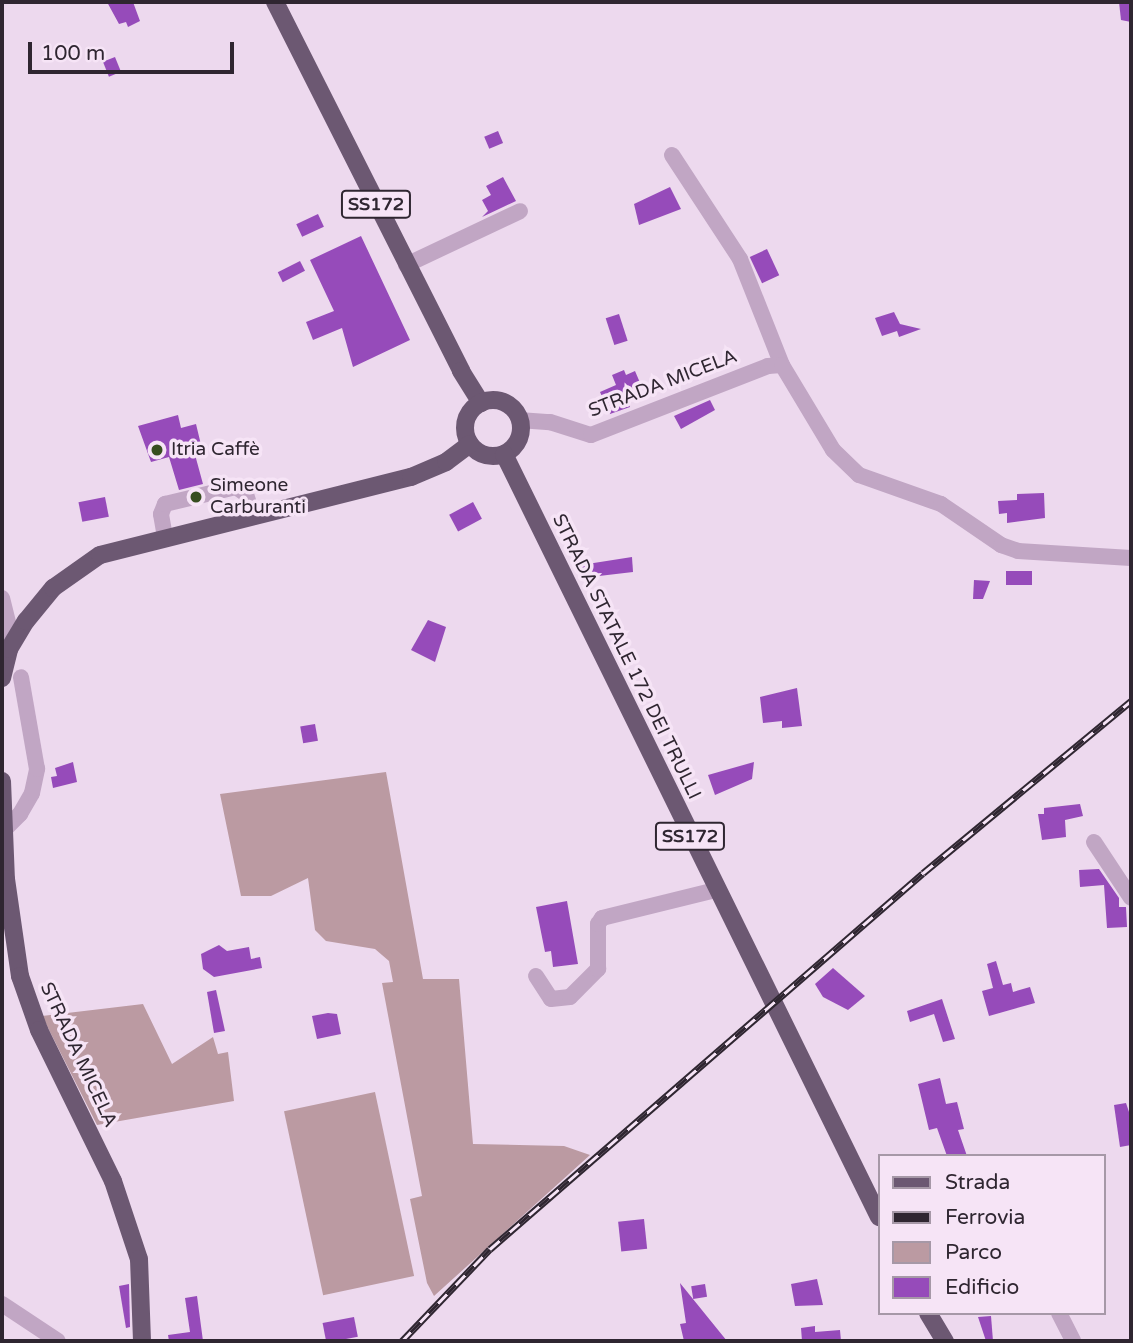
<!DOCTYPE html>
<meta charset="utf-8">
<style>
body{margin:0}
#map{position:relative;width:1133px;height:1343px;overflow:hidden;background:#edd9ee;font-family:"Varela Round",sans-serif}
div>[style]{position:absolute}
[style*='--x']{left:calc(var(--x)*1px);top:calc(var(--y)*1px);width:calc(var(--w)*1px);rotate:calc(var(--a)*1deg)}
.green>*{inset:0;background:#bb9aa2;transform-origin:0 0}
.building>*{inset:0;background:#964bba;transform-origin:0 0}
.minor>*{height:16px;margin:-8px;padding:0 8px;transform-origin:8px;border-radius:8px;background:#c1a6c4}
.major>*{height:18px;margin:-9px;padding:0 9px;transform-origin:9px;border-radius:9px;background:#6c5872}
.major>.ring{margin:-9px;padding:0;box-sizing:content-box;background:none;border:18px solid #6c5872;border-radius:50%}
.rail>*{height:7px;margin-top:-3.5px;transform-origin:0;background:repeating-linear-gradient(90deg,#f6e4f6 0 13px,#2f2631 0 26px);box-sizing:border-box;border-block:2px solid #2f2631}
.dots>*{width:19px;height:19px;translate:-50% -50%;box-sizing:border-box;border:4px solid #f6e4f6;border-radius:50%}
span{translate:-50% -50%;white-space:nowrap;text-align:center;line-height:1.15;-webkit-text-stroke:7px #f6e4f6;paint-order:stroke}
.shield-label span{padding:2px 5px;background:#f6e4f6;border:2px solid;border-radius:5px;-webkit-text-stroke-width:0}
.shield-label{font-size:18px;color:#2f2631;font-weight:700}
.street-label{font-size:19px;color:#2f2631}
.poi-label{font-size:19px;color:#2f2631}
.left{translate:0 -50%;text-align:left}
.frame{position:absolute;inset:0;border:4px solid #2f2631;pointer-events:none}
.legend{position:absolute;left:878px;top:1154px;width:228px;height:161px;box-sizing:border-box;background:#f6e4f6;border:2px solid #a698a7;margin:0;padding:9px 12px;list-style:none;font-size:21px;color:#2f2631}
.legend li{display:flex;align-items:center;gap:14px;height:35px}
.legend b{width:35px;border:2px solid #a698a7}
.scale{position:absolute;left:28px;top:42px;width:206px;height:32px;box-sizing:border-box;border:4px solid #2f2631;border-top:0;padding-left:9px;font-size:21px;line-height:24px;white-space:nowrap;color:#2f2631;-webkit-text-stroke:5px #f6e4f6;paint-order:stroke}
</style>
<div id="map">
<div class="green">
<div style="clip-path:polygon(386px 772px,423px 979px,459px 979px,473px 1144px,564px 1146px,590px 1155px,434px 1296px,427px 1283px,410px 1199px,422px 1196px,382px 983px,393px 982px,389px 961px,375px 949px,326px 941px,315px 930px,308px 878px,271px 896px,241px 896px,220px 794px)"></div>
<div style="clip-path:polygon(143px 1004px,172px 1064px,213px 1037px,218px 1054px,228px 1052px,234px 1101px,97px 1125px,42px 1016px)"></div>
<div style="left:375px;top:1092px;width:188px;height:93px;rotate:78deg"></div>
</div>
<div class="building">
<div style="clip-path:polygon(107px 2px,133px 2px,140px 21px,128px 27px,126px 22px,119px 24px)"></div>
<div style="clip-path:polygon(1119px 2px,1131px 4px,1131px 22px,1121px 20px)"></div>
<div style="left:115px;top:57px;width:16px;height:13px;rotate:68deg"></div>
<div style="left:498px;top:131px;width:13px;height:15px;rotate:67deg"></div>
<div style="clip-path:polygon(503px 177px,516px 201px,482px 217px,488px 211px,482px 200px,491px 195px,486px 186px)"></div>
<div style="clip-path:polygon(670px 187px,681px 209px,639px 225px,634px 204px)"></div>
<div style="left:318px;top:214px;width:14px;height:24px;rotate:65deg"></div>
<div style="clip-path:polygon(361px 236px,410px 340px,353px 367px,342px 328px,313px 340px,306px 322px,334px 311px,310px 260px)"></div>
<div style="left:767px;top:249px;width:29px;height:19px;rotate:65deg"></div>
<div style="left:300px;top:261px;width:11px;height:25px;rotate:63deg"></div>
<div style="clip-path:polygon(894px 312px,900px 324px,921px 329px,899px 337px,897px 331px,882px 336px,875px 318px)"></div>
<div style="left:619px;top:314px;width:28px;height:14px;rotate:72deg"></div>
<div style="clip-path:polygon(624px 370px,626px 375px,635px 371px,641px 385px,631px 390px,635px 399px,628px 402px,630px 407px,610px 414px,600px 392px,616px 385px,612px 375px)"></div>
<div style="clip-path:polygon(710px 400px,715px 410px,681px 429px,674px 416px)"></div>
<div style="clip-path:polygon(178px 415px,181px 428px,196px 424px,202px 449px,194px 451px,203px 484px,179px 490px,169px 457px,151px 462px,138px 426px)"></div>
<div style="clip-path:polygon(1044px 493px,1045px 518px,1007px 523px,1007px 513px,999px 514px,998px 501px,1017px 500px,1017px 494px)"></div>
<div style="left:105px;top:497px;width:20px;height:27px;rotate:79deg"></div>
<div style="left:473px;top:502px;width:19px;height:27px;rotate:62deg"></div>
<div style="clip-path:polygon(632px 557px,633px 572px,582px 578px,581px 565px)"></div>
<div style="left:1006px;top:571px;width:26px;height:14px"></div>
<div style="clip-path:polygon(974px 580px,990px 581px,983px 599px,973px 599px)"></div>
<div style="clip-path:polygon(428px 620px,446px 627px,435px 662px,411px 650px)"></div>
<div style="clip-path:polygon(797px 688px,802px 726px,782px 728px,782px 721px,763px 723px,760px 697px)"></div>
<div style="left:315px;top:724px;width:17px;height:15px;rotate:80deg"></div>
<div style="clip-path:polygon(73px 762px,77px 782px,53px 788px,51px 777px,57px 776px,55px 768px)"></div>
<div style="clip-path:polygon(754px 762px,752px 779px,715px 795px,708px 775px)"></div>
<div style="clip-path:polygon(1080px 804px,1083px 816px,1065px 820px,1066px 837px,1042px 840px,1038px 814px,1044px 814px,1044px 808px)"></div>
<div style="clip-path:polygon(1099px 869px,1119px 898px,1119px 907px,1126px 907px,1127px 927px,1107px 928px,1104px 885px,1080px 887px,1079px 870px)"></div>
<div style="clip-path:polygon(567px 901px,578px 964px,553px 967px,551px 951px,545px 952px,536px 907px)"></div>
<div style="clip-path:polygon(219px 945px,227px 951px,249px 947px,251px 959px,260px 957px,262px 968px,214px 977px,203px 969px,201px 954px)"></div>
<div style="clip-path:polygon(996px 961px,1003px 985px,1011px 983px,1013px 992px,1030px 987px,1035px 1003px,989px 1016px,982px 991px,993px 988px,987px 964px)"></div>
<div style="clip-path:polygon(833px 968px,865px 996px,848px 1010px,823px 997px,815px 984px)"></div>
<div style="clip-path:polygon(216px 990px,225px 1031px,214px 1033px,207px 992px)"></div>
<div style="clip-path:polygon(942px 999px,955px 1039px,943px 1042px,934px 1014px,910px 1022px,907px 1011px)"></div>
<div style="clip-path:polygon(328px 1013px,337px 1014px,341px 1034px,317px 1039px,312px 1016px)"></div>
<div style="clip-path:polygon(940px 1078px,946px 1104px,957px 1102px,964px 1129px,958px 1130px,967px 1156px,947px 1156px,937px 1128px,929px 1130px,918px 1084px)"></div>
<div style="clip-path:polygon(1126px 1103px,1131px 1118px,1131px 1145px,1120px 1147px,1114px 1105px)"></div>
<div style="left:644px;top:1219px;width:30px;height:26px;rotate:84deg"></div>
<div style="clip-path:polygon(817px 1279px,823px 1305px,795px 1306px,791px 1284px)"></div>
<div style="clip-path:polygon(680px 1283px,727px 1341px,684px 1341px,680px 1324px,686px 1323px)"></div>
<div style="clip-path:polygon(129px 1284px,130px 1327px,126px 1328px,119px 1286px)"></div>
<div style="left:705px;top:1284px;width:13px;height:14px;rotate:81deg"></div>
<div style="clip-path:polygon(197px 1296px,203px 1341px,169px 1341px,168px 1335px,190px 1332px,185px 1298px)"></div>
<div style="clip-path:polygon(991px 1316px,993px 1341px,986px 1341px,978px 1317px)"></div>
<div style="left:354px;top:1317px;width:20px;height:32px;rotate:79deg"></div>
<div style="clip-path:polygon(815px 1326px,815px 1332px,840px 1330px,841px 1341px,802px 1341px,801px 1328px)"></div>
</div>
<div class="minor">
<div style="--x:672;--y:155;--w:124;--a:56.8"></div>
<div style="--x:740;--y:259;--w:114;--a:68.4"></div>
<div style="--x:406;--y:265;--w:126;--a:-25.3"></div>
<div style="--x:519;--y:420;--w:31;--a:4"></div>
<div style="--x:550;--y:422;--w:43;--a:17.6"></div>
<div style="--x:591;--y:435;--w:190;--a:-21.3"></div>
<div style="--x:768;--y:366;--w:14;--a:-4"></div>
<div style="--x:782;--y:365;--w:99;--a:59"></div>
<div style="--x:833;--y:450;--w:36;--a:44"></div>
<div style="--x:859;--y:475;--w:87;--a:19.5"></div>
<div style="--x:941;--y:504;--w:73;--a:34.3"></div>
<div style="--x:1001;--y:545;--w:18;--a:19"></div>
<div style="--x:1018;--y:551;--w:113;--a:3.5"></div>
<div style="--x:165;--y:537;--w:23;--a:-100"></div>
<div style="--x:161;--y:514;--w:11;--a:-68"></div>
<div style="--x:165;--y:504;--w:73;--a:-13.5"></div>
<div style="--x:236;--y:487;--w:12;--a:35"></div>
<div style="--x:246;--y:494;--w:24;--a:73"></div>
<div style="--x:2;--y:598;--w:45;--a:76"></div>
<div style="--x:4;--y:830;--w:23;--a:-45"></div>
<div style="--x:20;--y:814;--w:24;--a:-60"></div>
<div style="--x:32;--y:793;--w:25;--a:-78"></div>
<div style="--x:37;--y:769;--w:93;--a:-99.9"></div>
<div style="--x:1094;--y:842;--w:67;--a:56.5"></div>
<div style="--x:536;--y:976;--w:27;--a:57"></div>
<div style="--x:551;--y:999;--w:19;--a:-6"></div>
<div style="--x:570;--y:997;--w:40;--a:-45"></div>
<div style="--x:598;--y:969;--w:45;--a:-90"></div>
<div style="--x:598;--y:924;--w:7;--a:-56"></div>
<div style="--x:602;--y:918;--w:117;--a:-13.8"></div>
<div style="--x:2;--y:1304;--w:67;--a:33.5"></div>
<div style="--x:1059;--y:1313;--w:31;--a:63"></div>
</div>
<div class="major">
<div style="--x:275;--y:2;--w:413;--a:63.2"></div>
<div style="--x:461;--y:371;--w:38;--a:58"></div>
<div class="ring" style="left:465px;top:400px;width:38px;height:38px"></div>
<div style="--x:504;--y:454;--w:850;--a:63.83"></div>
<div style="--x:2;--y:678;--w:30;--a:-76"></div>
<div style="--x:9;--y:649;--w:33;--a:-59"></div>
<div style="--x:26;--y:621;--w:43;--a:-50.7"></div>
<div style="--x:53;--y:588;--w:57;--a:-35.1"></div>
<div style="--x:100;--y:555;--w:321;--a:-14.1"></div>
<div style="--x:411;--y:477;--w:38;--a:-23"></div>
<div style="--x:446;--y:462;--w:30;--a:-37"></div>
<div style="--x:2;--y:781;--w:98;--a:87.7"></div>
<div style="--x:6;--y:879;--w:98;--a:81.8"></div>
<div style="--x:20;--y:976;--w:57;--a:70.6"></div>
<div style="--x:39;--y:1030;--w:168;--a:63.9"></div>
<div style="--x:113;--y:1181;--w:82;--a:71.6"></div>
<div style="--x:139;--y:1259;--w:82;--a:87.9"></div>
<div style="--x:928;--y:1313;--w:33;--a:59"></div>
</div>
<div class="rail">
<div style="--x:402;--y:1341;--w:127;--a:-46.3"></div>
<div style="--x:490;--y:1249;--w:573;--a:-40.97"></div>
<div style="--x:923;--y:873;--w:270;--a:-39.6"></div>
</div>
<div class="dots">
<div style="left:157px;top:450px;background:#374e20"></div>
<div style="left:196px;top:497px;background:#374e20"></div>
</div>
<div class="shield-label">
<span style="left:376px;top:204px">SS172</span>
<span style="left:690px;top:836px">SS172</span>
</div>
<div class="street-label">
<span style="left:663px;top:384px;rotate:-21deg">STRADA MICELA</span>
<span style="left:626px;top:657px;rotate:64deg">STRADA STATALE 172 DEI TRULLI</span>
<span style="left:78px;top:1055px;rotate:65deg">STRADA MICELA</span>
</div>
<div class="poi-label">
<span class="left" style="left:171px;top:450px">Itria Caffè</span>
<span class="left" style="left:210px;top:497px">Simeone<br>Carburanti</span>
</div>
<div class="frame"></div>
<ul class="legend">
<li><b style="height:9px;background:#6c5872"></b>Strada</li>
<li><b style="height:9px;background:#2f2631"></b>Ferrovia</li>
<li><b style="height:19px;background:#bb9aa2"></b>Parco</li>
<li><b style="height:19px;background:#964bba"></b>Edificio</li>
</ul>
<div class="scale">100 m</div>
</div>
